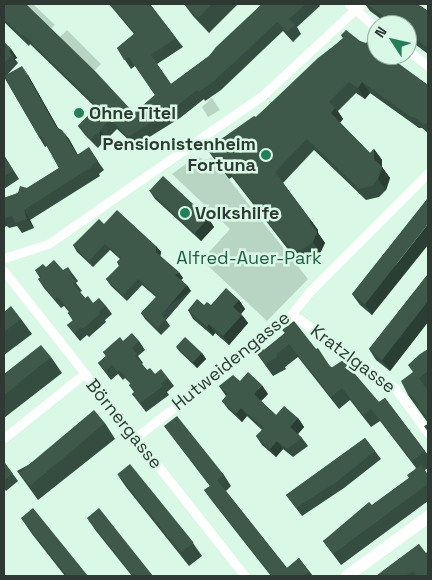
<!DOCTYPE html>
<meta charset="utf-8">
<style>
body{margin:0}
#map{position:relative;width:432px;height:580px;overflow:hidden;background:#d9f9e6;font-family:"Space Grotesk",sans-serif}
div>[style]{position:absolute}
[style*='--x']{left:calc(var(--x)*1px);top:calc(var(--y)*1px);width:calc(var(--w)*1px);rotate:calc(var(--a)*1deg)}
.green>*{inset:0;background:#b8d5c3;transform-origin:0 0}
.street>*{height:9px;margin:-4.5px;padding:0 4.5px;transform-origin:4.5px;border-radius:4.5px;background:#fff}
.secondary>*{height:12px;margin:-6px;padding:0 6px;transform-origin:6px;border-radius:6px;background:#fff}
.wall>*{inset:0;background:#354d40}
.shaded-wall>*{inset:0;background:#2b3e34;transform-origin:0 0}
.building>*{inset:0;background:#3e594a;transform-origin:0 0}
.dots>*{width:14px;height:14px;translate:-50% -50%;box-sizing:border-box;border:2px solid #d9f9e6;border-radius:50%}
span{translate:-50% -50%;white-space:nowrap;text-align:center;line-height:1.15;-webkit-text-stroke:5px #d9f9e6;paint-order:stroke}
.poi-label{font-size:18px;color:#2d3932;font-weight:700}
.left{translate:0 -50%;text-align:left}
.right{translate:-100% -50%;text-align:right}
.park-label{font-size:18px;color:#1f5e40}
.street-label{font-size:18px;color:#2d3932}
.frame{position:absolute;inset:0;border:5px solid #2d3932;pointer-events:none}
.north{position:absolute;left:367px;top:15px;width:50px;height:50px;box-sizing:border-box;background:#d9f9e6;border:1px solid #94ac9e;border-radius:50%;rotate:305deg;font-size:14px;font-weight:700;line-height:20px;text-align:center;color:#2d3932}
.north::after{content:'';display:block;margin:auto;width:18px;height:22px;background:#227f56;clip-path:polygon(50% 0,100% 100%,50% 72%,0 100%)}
</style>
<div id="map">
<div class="green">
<div style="clip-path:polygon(24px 4px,33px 4px,55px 25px,50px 30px)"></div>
<div style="left:67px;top:30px;width:48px;height:11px;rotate:45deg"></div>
<div style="clip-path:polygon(212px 98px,220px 110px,208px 117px,202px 107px)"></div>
<div style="clip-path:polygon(197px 156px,204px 160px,212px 158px,308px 279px,267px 321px,202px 260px,230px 229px,172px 174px)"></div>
</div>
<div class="street">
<div style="--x:349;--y:4;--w:37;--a:41"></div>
<div style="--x:407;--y:50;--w:26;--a:37"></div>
<div style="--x:4;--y:258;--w:46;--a:-17.7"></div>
<div style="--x:48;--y:244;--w:260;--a:-34.7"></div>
<div style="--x:262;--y:96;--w:135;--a:-42.9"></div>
<div style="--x:4;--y:271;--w:389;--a:51.7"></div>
<div style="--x:290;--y:316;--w:9;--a:18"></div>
<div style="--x:299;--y:319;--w:118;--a:35.7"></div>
<div style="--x:395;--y:388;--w:56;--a:53.7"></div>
<div style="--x:4;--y:438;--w:102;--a:-38.7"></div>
<div style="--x:135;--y:438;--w:197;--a:-38.2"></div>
<div style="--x:290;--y:316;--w:32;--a:-51"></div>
<div style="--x:310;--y:291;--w:167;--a:-45"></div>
</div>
<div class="secondary">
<div style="--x:347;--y:576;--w:100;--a:-36.1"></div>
</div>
<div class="wall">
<div style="clip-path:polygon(4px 4px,134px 113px,155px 95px,135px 66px,131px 69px,117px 48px,134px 34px,109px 4px,150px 4px,183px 47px,157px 64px,171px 84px,209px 56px,262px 4px,319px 4px,320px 6px,297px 27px,301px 34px,293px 42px,283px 31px,221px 90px,205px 101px,204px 99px,180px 118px,135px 146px,117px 129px,106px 140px,106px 144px,102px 143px,98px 148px,85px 135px,78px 126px,96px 108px,30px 44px,29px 46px,5px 23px,4px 21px)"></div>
<div style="clip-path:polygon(184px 4px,238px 4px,209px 33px,193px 16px)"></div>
<div style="clip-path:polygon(365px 4px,416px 4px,428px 11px,428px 54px,407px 38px,407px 25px,389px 25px,370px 11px)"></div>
<div style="clip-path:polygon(341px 35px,360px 41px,428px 85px,428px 133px,422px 128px,419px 128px,370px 93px,365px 99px,356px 93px,338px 111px,343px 119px,340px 123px,370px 153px,374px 149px,382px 160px,382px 167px,390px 178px,386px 190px,379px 197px,366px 200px,314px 150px,283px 183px,318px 230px,318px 233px,325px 243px,320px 253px,309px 261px,299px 261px,293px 253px,290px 252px,232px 177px,229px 179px,207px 149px,256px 117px,343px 38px)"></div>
<div style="clip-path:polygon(4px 42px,11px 49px,17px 58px,15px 59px,18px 63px,8px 74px,28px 75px,58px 128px,69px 139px,78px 155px,95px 157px,104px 170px,99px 174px,100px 176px,30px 220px,34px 228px,22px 233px,17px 226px,9px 228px,7px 226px,4px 227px,4px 198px,18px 193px,27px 188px,59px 168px,47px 146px,45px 147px,39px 137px,4px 77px,4px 78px)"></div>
<div style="clip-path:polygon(4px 155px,19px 179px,4px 189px)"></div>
<div style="clip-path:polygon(149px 190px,208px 218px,214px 227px,201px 241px,155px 199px)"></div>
<div style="clip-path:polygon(428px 198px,372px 315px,360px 305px,352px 294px)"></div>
<div style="clip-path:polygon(104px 224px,156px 246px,161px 252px,160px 256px,183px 278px,181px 280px,191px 291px,166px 320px,170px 326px,161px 335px,145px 319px,141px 313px,156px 297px,142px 285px,127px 301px,111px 286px,106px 279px,119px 266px,117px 262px,120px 259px,110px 250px,93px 267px,77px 252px,73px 245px)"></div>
<div style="clip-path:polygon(46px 267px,72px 273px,78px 281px,76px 283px,82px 291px,80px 292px,85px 298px,93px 303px,106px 306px,112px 314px,105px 320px,106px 322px,89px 337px,87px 335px,80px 341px,67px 325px,73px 321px,68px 313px,69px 312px,64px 306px,61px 308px,44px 288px,38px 279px,40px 278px,35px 270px)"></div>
<div style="clip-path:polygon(428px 274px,428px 322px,390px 371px,376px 360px,369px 349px)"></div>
<div style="clip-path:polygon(239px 300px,245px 309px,241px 314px,248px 323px,229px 345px,215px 333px,213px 336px,193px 319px,188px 310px,204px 305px,211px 305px)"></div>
<div style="clip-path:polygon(4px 312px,21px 319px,32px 334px,4px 355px)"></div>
<div style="clip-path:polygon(285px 333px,379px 402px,385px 398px,428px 455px,428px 468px,425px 470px,428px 475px,428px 501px,341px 565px,323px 541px,409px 478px,416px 468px,380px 421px,371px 427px,350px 400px,339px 409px,298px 357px,285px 367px,286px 369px,273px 376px,255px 351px,264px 350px)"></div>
<div style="clip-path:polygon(123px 341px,139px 341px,145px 350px,138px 356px,143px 363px,142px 364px,147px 370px,155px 374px,168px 378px,174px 386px,167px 392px,169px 395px,146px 412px,132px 394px,134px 392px,129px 385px,131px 384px,125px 378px,123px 380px,118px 374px,111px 380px,98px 363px,106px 356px,103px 352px)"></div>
<div style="clip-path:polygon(176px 347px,202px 353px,206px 359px,197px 368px,180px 352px)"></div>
<div style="clip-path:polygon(428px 349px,428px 423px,408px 395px,413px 372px)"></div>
<div style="clip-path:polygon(51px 357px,62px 373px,4px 418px,4px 374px)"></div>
<div style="clip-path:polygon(240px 381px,268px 394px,261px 401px,276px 415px,298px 418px,304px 427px,298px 434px,302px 438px,308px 446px,293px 457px,283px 449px,276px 457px,262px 445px,256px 436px,262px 430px,247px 416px,242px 422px,228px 409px,222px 401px,226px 396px,219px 386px)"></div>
<div style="clip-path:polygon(105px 423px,115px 439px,38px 500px,17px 471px)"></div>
<div style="clip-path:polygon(428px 424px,428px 432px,424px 426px)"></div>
<div style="clip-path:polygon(164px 426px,224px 475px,231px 486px,226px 491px,287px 568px,299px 558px,313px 576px,271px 576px,212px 501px,204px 490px,210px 486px)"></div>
<div style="clip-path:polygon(365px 438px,381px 459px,344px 488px,302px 516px,286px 495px)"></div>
<div style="clip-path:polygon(4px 462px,18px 481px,6px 491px,4px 488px)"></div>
<div style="clip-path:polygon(117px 474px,193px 543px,202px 556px,189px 566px,126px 487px)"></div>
<div style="clip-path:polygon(21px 518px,88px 576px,65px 576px,32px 534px)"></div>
<div style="clip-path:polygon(87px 518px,153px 576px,132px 576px,96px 531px)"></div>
<div style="clip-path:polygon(419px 544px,428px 576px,376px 576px)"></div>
</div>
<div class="shaded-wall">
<div style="clip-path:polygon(11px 49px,17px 58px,15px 59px,9px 51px)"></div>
<div style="clip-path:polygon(22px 66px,28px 75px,63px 137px,56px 127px)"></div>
<div style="clip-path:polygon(362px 82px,370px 93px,365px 99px,358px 88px)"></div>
<div style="clip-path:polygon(335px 108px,343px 119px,338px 124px,331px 113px)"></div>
<div style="clip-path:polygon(62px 130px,69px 139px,83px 165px)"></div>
<div style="clip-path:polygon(100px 130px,106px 140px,106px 144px,99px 134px)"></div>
<div style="clip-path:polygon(374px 149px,382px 160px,382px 169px,382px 167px,390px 178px,386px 190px,378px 179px,374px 159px)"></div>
<div style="clip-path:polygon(24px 210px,30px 220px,34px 228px,27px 219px)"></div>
<div style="clip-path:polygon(208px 218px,214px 227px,201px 241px,195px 232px)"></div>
<div style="clip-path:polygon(310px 219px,318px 230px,318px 233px,325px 243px,320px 253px,313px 242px,310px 222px)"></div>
<div style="clip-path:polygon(428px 224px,428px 245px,372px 315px,365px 304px)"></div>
<div style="clip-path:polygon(156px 246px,161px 252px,160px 258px,156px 252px)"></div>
<div style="clip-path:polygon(179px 272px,183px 278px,180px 281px,175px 275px)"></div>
<div style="left:187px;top:285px;width:7px;height:40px;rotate:56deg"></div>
<div style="clip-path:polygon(239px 300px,245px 309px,239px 316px,233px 307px)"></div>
<div style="clip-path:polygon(428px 301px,428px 322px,390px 371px,382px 360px)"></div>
<div style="clip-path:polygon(242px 315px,248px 323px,229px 345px,223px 336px)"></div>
<div style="clip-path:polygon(209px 324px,215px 333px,213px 336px,207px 327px)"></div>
<div style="clip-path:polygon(202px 353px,206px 359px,197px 368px,193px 362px)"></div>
<div style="clip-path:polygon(262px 385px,268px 394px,260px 402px,254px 394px)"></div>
<div style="clip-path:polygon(241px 408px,247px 416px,242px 422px,236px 414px)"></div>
<div style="clip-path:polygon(298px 418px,304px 427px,296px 436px,290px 427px)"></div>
<div style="clip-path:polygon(277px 441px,283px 449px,276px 457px,270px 449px)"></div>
</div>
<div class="building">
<div style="clip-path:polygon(4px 4px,26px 4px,95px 71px,134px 113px,155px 95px,129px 57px,124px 60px,117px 48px,135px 33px,110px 4px,150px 4px,176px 38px,151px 55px,171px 84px,209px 56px,216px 47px,262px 4px,306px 4px,289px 19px,295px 25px,287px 32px,277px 22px,214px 81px,199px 92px,197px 90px,174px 108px,128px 137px,110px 119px,100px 130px,99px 134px,96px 134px,91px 139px,78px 126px,97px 106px,24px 35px,22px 36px,4px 19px)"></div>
<div style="clip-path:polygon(185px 4px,212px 4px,198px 18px)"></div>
<div style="clip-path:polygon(367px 4px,416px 4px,421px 6px,428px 11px,428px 48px,407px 33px,407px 25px,396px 25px)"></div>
<div style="clip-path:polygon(346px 30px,360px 41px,366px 43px,368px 41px,377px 47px,377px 55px,387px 55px,428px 85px,428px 123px,424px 124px,414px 117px,411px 117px,362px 82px,358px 88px,349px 82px,329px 102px,335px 108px,331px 113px,370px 153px,374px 149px,374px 159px,382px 167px,378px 179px,372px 186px,359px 189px,307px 139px,275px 172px,310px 219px,310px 222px,317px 232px,313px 242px,302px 250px,292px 250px,286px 242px,282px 241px,225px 166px,221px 168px,207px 149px,254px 116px,256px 117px,318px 58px,344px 38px,341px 35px)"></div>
<div style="clip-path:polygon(4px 42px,11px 49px,9px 51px,12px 55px,4px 63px)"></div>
<div style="clip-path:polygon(22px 66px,56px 127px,62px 130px,77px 155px,89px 147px,98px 161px,92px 165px,93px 166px,24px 210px,27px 219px,15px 223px,12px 216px,4px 218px,4px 198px,18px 193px,20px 186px,27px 188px,59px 168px,41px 136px,39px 137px,4px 76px)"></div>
<div style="clip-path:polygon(4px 156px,13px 170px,4px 177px)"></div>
<div style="left:163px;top:176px;width:62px;height:20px;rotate:43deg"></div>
<div style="clip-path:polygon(428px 198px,428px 224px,365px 304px,352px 294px)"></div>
<div style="clip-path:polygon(117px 210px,156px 246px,156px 252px,179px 272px,175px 275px,187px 285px,161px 315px,166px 319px,157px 328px,141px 313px,157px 296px,138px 279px,123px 295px,106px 279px,120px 265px,117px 262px,121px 258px,105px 244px,89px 261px,73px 245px,99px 219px,104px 224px)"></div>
<div style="clip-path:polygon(54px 260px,63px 270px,68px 267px,72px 273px,70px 275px,76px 282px,73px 284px,85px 298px,88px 296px,93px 303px,99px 298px,106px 306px,99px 311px,100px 314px,83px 329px,81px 327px,74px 333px,67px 325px,73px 320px,68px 313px,70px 311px,58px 297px,55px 299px,49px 292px,38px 279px,41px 277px,35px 270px,43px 264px,46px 267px)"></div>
<div style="clip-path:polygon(428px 274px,428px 301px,382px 360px,369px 349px)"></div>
<div style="clip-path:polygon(226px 288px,239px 300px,233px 307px,242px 315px,223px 336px,209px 324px,207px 327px,188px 310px,197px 299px,204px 305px,207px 302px,211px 305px)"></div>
<div style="clip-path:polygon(11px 306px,21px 319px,4px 332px,4px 312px)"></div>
<div style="clip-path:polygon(294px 321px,316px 349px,318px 348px,331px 368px,343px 360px,379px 402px,385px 398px,425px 451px,412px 461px,371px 409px,363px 415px,342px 388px,331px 397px,289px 344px,276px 355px,277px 357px,265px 364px,255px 351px,261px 347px,264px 350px,285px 333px,282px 330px)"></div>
<div style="clip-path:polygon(132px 333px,139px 341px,132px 348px,137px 354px,135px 356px,147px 370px,150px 368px,155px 374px,161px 369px,168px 378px,161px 384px,163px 386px,140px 403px,132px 394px,135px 392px,129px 385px,131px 383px,119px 370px,117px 372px,112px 365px,105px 371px,98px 363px,106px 356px,103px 352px,113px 343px,120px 337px,123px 341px)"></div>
<div style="left:185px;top:337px;width:23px;height:13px;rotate:43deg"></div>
<div style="clip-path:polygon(41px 345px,51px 357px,4px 395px,4px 374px)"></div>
<div style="clip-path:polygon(428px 349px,428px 371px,419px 378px,428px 391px,428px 418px,422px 411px,420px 411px,417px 407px,419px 405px,410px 394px,408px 395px,401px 381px,413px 372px,408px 365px,420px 354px)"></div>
<div style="clip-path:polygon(248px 372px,262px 385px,254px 394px,262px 402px,276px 415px,284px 406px,298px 418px,290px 427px,302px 438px,287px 449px,277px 441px,270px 449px,256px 436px,264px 428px,241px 408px,236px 414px,222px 401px,228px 394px,219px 386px,233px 375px,240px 381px)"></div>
<div style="left:94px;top:410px;width:17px;height:98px;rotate:50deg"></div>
<div style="clip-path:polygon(177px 416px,224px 475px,217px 480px,287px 568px,299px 558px,309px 572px,303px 576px,272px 576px,204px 490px,210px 486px,164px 426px)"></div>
<div style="clip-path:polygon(365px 438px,375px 451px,339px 480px,296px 508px,286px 495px)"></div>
<div style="clip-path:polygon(4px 462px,13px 474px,4px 481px)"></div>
<div style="left:130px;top:464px;width:101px;height:16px;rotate:51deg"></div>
<div style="clip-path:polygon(421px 465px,428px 475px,428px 484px,333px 554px,323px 541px,369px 502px,372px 505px,409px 478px,407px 475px)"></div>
<div style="clip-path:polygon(33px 508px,88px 576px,67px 576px,21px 518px)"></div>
<div style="clip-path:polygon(99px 508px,153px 576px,133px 576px,87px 518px)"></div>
<div style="clip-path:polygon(419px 544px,426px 553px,428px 551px,428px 576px,417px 576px,413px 571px,405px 576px,376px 576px)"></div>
</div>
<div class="dots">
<div style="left:79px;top:113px;background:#227f56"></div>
<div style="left:266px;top:155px;background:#227f56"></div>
<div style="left:185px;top:213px;background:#227f56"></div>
</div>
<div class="poi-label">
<span class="left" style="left:89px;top:113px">Ohne Titel</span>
<span class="right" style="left:256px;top:155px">Pensionistenheim<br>Fortuna</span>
<span class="left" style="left:195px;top:213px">Volkshilfe</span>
</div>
<div class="park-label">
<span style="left:249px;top:258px">Alfred-Auer-Park</span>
</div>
<div class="street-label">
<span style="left:353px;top:359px;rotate:37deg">Kratzlgasse</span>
<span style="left:231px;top:361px;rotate:-39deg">Hutweidengasse</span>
<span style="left:124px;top:424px;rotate:51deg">Börnergasse</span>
</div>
<div class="frame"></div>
<div class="north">N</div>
</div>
